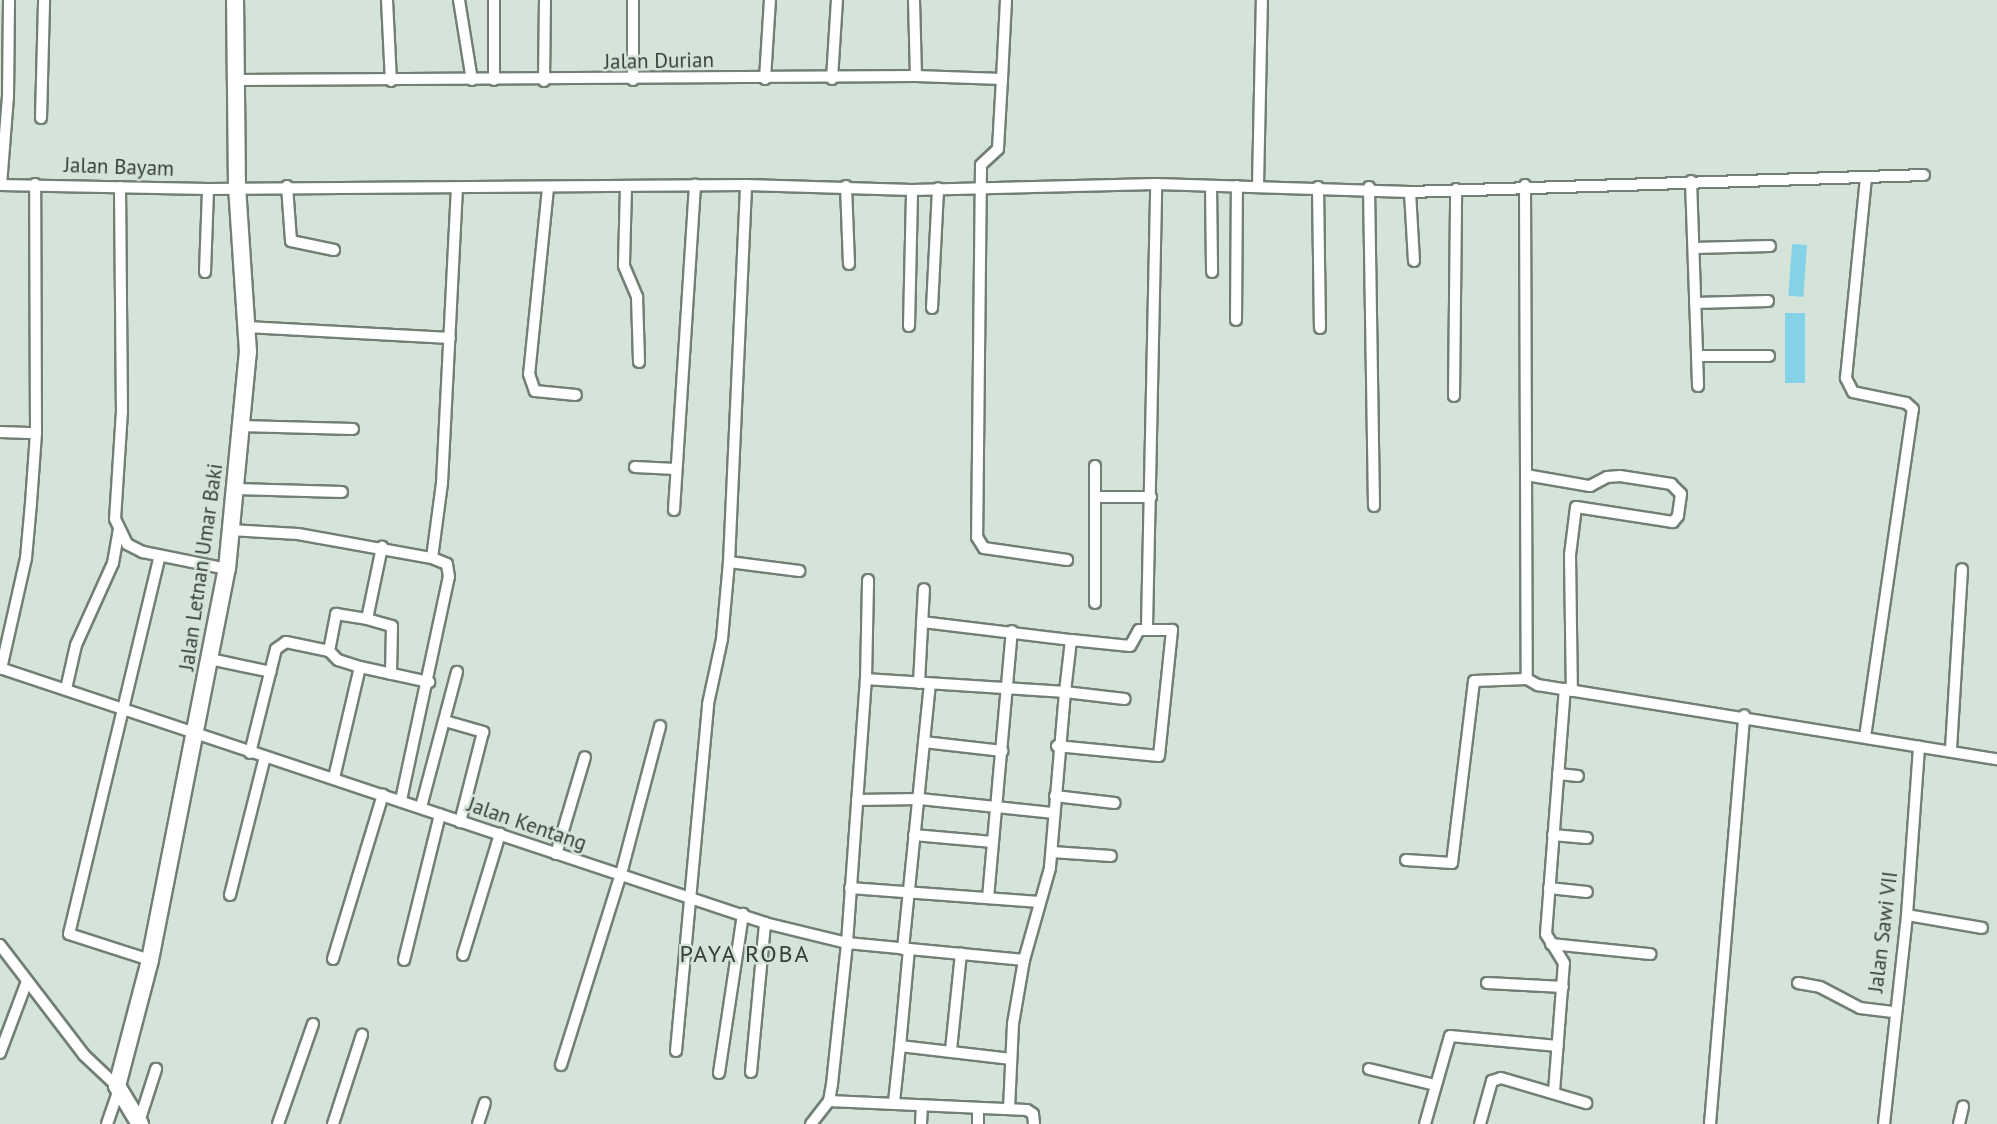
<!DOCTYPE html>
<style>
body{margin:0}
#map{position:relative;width:1997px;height:1124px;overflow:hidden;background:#d5e4d8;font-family:"PT Sans",sans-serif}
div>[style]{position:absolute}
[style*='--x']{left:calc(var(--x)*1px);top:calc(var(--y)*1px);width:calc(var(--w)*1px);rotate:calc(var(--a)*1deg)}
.water>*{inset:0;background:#85d2e8;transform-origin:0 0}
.roads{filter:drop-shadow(2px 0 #717f74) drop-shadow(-2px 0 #717f74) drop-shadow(0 2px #717f74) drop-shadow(0 -2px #717f74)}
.street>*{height:10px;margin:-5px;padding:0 5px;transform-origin:5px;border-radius:5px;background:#fff}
.secondary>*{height:16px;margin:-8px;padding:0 8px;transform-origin:8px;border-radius:8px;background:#fff}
span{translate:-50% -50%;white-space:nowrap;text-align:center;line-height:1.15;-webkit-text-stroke:5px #d5e4d8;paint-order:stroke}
.street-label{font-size:21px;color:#383e3a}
.quarter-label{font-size:24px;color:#383e3a;letter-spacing:2px}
</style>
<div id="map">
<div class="water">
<div style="left:1792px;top:244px;width:15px;height:52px;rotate:4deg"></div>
<div style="left:1785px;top:313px;width:20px;height:70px"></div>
</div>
<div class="roads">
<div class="street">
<div style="--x:387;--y:0;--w:81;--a:87.2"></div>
<div style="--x:459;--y:0;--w:81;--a:80.8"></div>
<div style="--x:494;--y:0;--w:80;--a:90"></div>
<div style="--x:633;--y:0;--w:80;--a:90"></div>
<div style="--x:914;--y:0;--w:76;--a:88.5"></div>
<div style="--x:765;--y:79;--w:79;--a:-86.4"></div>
<div style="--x:832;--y:79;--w:79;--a:-86.4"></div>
<div style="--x:1002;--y:79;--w:70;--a:93.3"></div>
<div style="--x:998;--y:149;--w:23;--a:137"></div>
<div style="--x:981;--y:165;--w:372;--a:90.6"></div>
<div style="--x:977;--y:537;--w:13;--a:58"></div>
<div style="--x:984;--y:548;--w:84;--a:8.2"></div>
<div style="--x:237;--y:80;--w:679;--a:-0.34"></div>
<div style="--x:916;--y:76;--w:86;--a:2"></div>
<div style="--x:1002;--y:79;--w:79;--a:-87.1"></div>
<div style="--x:544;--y:81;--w:81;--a:-89.3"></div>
<div style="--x:41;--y:118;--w:118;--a:-88.5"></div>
<div style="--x:1691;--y:181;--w:175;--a:88"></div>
<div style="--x:1697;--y:356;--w:72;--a:0"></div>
<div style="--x:0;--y:185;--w:208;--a:1.1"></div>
<div style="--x:208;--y:189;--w:538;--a:-0.43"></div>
<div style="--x:746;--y:185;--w:166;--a:1.7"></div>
<div style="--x:912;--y:190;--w:244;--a:-1.4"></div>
<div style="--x:1156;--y:184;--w:254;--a:1.8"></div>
<div style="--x:1410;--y:192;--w:514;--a:-1.89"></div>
<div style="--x:1;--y:185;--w:88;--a:-85.5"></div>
<div style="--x:8;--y:97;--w:97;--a:-89.4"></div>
<div style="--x:1525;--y:185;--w:494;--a:89.8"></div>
<div style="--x:1527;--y:679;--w:13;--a:29"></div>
<div style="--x:1538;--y:685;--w:465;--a:9.2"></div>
<div style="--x:287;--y:186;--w:55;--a:85.8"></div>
<div style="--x:291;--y:241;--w:44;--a:11.8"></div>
<div style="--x:846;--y:186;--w:78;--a:87.8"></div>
<div style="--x:1211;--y:186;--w:86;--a:89.3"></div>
<div style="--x:1258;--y:186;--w:186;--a:-88.8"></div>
<div style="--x:120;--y:187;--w:224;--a:89.5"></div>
<div style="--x:122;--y:411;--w:108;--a:93.7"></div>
<div style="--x:115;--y:519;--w:28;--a:64"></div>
<div style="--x:127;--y:544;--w:18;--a:27"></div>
<div style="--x:143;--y:552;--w:86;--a:11.4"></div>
<div style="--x:626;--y:187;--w:79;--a:91.5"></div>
<div style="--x:624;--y:266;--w:34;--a:67"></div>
<div style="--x:637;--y:297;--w:65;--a:88.2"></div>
<div style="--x:1318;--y:187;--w:141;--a:89.2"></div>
<div style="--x:1369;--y:187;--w:319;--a:89.1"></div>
<div style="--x:548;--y:188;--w:187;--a:95.8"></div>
<div style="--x:529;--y:374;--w:18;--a:71"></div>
<div style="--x:535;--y:391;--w:41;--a:5.6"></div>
<div style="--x:1410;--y:192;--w:69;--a:86.7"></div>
<div style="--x:1694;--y:248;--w:76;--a:-1.5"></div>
<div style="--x:205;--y:272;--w:83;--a:-87.9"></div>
<div style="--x:1695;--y:303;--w:73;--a:-1.6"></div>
<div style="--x:932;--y:308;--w:120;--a:-87.1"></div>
<div style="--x:1236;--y:320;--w:134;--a:-89.6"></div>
<div style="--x:909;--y:326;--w:136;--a:-88.7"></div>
<div style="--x:247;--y:327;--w:203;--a:3.1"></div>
<div style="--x:1697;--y:356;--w:30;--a:88"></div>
<div style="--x:1454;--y:396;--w:207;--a:-89.4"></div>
<div style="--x:240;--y:426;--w:113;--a:1.5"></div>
<div style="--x:0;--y:432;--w:36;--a:2"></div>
<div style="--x:635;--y:467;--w:41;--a:2.8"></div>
<div style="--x:1526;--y:475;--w:65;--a:9.8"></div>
<div style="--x:1590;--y:486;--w:19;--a:-28"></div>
<div style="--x:1607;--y:477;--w:13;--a:-4"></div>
<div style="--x:1620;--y:476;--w:52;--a:8.9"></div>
<div style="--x:1671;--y:484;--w:14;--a:45"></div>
<div style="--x:1681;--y:494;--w:22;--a:98"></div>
<div style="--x:1678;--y:516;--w:8;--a:130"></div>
<div style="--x:1673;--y:522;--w:98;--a:-171.2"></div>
<div style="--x:1576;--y:507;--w:48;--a:97.1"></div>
<div style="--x:1570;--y:555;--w:136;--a:89.2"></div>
<div style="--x:236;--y:489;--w:106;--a:1.6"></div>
<div style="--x:1095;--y:497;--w:56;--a:0"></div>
<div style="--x:674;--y:510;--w:326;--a:-86.3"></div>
<div style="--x:230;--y:530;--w:68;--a:3.4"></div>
<div style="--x:298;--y:534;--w:136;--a:10.2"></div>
<div style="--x:729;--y:562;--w:71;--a:7.3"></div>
<div style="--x:1095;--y:603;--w:137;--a:-90"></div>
<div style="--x:367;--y:619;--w:26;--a:16"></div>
<div style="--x:392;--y:626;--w:48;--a:91.2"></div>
<div style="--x:922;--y:622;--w:150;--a:6.9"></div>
<div style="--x:1147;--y:627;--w:443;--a:-88.8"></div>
<div style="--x:329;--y:651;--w:38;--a:-79"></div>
<div style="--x:336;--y:614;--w:31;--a:9"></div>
<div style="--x:367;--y:619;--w:74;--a:-78.2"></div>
<div style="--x:210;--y:659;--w:62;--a:12"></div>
<div style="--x:360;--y:667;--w:71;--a:12.3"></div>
<div style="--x:0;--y:668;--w:806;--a:18.43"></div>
<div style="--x:765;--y:923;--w:84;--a:13.7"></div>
<div style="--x:847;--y:943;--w:178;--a:5.5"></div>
<div style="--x:1;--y:669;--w:114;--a:-77.3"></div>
<div style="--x:26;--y:558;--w:55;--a:-84.8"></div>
<div style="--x:31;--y:503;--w:70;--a:-85.9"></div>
<div style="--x:36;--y:433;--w:249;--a:-90.2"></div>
<div style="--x:866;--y:679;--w:99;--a:-88.8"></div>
<div style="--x:919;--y:683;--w:94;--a:-87"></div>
<div style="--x:66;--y:689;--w:45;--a:-77.2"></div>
<div style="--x:76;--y:645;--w:90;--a:-65.7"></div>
<div style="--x:113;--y:563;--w:34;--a:-80"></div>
<div style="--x:445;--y:721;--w:40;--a:16"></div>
<div style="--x:483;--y:732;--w:93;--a:104.3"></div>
<div style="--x:1865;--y:737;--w:331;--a:-81.7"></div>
<div style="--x:1913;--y:409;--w:9;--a:-139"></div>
<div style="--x:1906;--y:403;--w:54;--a:-168.3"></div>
<div style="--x:1853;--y:392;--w:16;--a:-117"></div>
<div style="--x:1846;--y:378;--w:202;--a:-84.3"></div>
<div style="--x:924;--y:742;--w:79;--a:6.6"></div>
<div style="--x:1057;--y:746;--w:102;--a:5.6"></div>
<div style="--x:1159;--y:756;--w:127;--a:-84.1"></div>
<div style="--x:1172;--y:630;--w:33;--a:180"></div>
<div style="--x:1139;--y:630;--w:18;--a:119"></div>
<div style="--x:1130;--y:646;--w:59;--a:-174.2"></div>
<div style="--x:1071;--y:640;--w:52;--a:96.6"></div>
<div style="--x:1065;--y:692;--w:60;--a:6.7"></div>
<div style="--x:1951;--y:749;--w:180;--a:-86.5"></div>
<div style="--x:250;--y:753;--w:107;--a:-76"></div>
<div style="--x:276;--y:649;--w:12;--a:-35"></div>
<div style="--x:286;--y:642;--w:44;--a:11.8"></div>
<div style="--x:329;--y:651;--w:13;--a:45"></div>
<div style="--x:338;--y:660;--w:23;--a:18"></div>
<div style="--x:360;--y:667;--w:114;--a:103.2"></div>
<div style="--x:1558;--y:774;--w:20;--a:6"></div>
<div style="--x:1055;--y:796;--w:60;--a:6.7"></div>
<div style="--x:401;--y:800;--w:228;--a:-77.9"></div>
<div style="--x:449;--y:577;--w:13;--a:-99"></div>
<div style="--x:447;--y:564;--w:16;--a:-158"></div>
<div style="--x:432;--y:558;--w:76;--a:-82.4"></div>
<div style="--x:442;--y:483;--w:296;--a:-87.1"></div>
<div style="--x:857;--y:800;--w:63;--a:-0.9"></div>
<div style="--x:920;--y:799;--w:135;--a:6"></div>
<div style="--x:421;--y:807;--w:140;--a:-75.1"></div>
<div style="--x:914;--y:835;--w:79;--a:5.1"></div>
<div style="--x:1553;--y:835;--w:34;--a:5"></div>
<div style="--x:1052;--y:852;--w:59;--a:3.9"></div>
<div style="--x:556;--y:854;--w:101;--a:-73.4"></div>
<div style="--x:1406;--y:860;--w:46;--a:3.7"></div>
<div style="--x:1452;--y:863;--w:183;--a:-83.1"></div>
<div style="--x:1474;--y:681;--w:53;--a:-2.2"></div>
<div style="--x:850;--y:888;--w:190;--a:4.2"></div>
<div style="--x:1549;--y:888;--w:38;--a:6"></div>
<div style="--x:230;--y:895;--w:142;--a:-75.8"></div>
<div style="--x:988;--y:898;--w:268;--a:-84.9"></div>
<div style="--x:1907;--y:915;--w:76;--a:9.8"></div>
<div style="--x:1551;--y:944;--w:100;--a:5.8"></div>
<div style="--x:0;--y:945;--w:138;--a:52.6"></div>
<div style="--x:84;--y:1055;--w:45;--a:43.2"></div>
<div style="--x:903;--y:949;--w:266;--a:-84.2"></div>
<div style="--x:463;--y:955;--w:127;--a:-73"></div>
<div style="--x:333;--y:959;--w:172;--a:-73.1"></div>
<div style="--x:150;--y:960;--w:85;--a:-162.2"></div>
<div style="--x:69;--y:934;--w:387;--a:-76.5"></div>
<div style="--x:404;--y:960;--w:150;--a:-76.1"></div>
<div style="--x:1487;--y:983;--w:76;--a:3"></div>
<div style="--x:1798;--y:983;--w:22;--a:10"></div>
<div style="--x:1820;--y:987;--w:45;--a:27.7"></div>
<div style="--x:1860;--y:1008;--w:33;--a:7"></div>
<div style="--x:900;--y:1046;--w:97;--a:-84.7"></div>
<div style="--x:951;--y:1050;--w:97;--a:-84.1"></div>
<div style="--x:676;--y:1051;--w:348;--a:-84.7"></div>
<div style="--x:708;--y:704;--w:66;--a:-77.8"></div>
<div style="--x:722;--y:639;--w:77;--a:-84.8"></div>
<div style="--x:729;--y:562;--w:377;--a:-87.4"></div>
<div style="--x:0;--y:1053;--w:77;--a:-69.4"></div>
<div style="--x:561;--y:1065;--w:200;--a:-72.6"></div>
<div style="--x:621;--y:874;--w:153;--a:-75.2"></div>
<div style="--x:1369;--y:1069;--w:68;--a:13.6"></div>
<div style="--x:751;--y:1072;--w:150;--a:-84.6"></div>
<div style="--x:719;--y:1073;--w:161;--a:-81.4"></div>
<div style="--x:1554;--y:1092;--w:129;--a:-85.6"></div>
<div style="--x:1564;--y:963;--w:34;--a:-122"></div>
<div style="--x:1546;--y:934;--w:246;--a:-85.6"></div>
<div style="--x:829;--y:1101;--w:198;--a:2.6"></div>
<div style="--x:1027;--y:1110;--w:7;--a:34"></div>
<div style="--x:1033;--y:1114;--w:10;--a:84"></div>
<div style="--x:894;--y:1102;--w:56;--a:-83.9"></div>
<div style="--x:900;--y:1046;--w:112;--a:6.7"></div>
<div style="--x:139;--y:1122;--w:56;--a:-72.2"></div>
<div style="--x:107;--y:1124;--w:34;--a:-71"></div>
<div style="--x:278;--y:1124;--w:106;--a:-70.7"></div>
<div style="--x:333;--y:1124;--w:94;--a:-72"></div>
<div style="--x:478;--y:1124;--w:22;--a:-72"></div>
<div style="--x:811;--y:1124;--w:29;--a:-52"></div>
<div style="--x:829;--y:1101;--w:17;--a:-80"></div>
<div style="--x:832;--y:1084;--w:142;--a:-83.9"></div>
<div style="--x:847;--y:943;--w:265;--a:-85.9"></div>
<div style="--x:866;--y:679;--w:199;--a:3.7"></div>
<div style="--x:1065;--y:692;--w:177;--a:94.9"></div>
<div style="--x:1050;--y:868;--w:96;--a:105.8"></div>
<div style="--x:1024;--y:960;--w:65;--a:99.8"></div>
<div style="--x:1013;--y:1024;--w:85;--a:92.7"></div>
<div style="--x:921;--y:1124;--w:18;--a:-87"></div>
<div style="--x:978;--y:1124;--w:16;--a:-90"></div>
<div style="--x:1425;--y:1124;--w:91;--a:-74.1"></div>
<div style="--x:1450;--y:1036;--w:108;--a:5.3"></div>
<div style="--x:1480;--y:1124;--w:45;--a:-74.4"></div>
<div style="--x:1492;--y:1081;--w:9;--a:-18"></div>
<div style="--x:1501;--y:1078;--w:89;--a:16.4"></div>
<div style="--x:1710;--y:1124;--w:410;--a:-85.2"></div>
<div style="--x:1884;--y:1124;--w:210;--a:-83.7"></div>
<div style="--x:1907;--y:915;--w:169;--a:-85.9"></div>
<div style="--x:1959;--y:1124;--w:18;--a:-77"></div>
</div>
<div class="secondary">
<div style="--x:140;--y:1124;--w:44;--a:-121.2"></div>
<div style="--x:117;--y:1086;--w:130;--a:-75.3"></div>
<div style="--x:150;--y:960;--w:399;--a:-78.9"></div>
<div style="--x:227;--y:569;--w:218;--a:-84.5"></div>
<div style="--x:248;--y:352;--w:165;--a:-93.8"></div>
<div style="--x:237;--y:187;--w:187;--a:-90.6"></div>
</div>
</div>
<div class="street-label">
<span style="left:659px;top:61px;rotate:-1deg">Jalan Durian</span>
<span style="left:119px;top:167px;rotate:2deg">Jalan Bayam</span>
<span style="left:201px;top:567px;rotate:-82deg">Jalan Letnan Umar Baki</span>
<span style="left:527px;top:824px;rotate:19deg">Jalan Kentang</span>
<span style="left:1883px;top:932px;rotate:-83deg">Jalan Sawi VII</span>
</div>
<div class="quarter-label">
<span style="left:745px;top:954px">PAYA ROBA</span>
</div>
</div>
